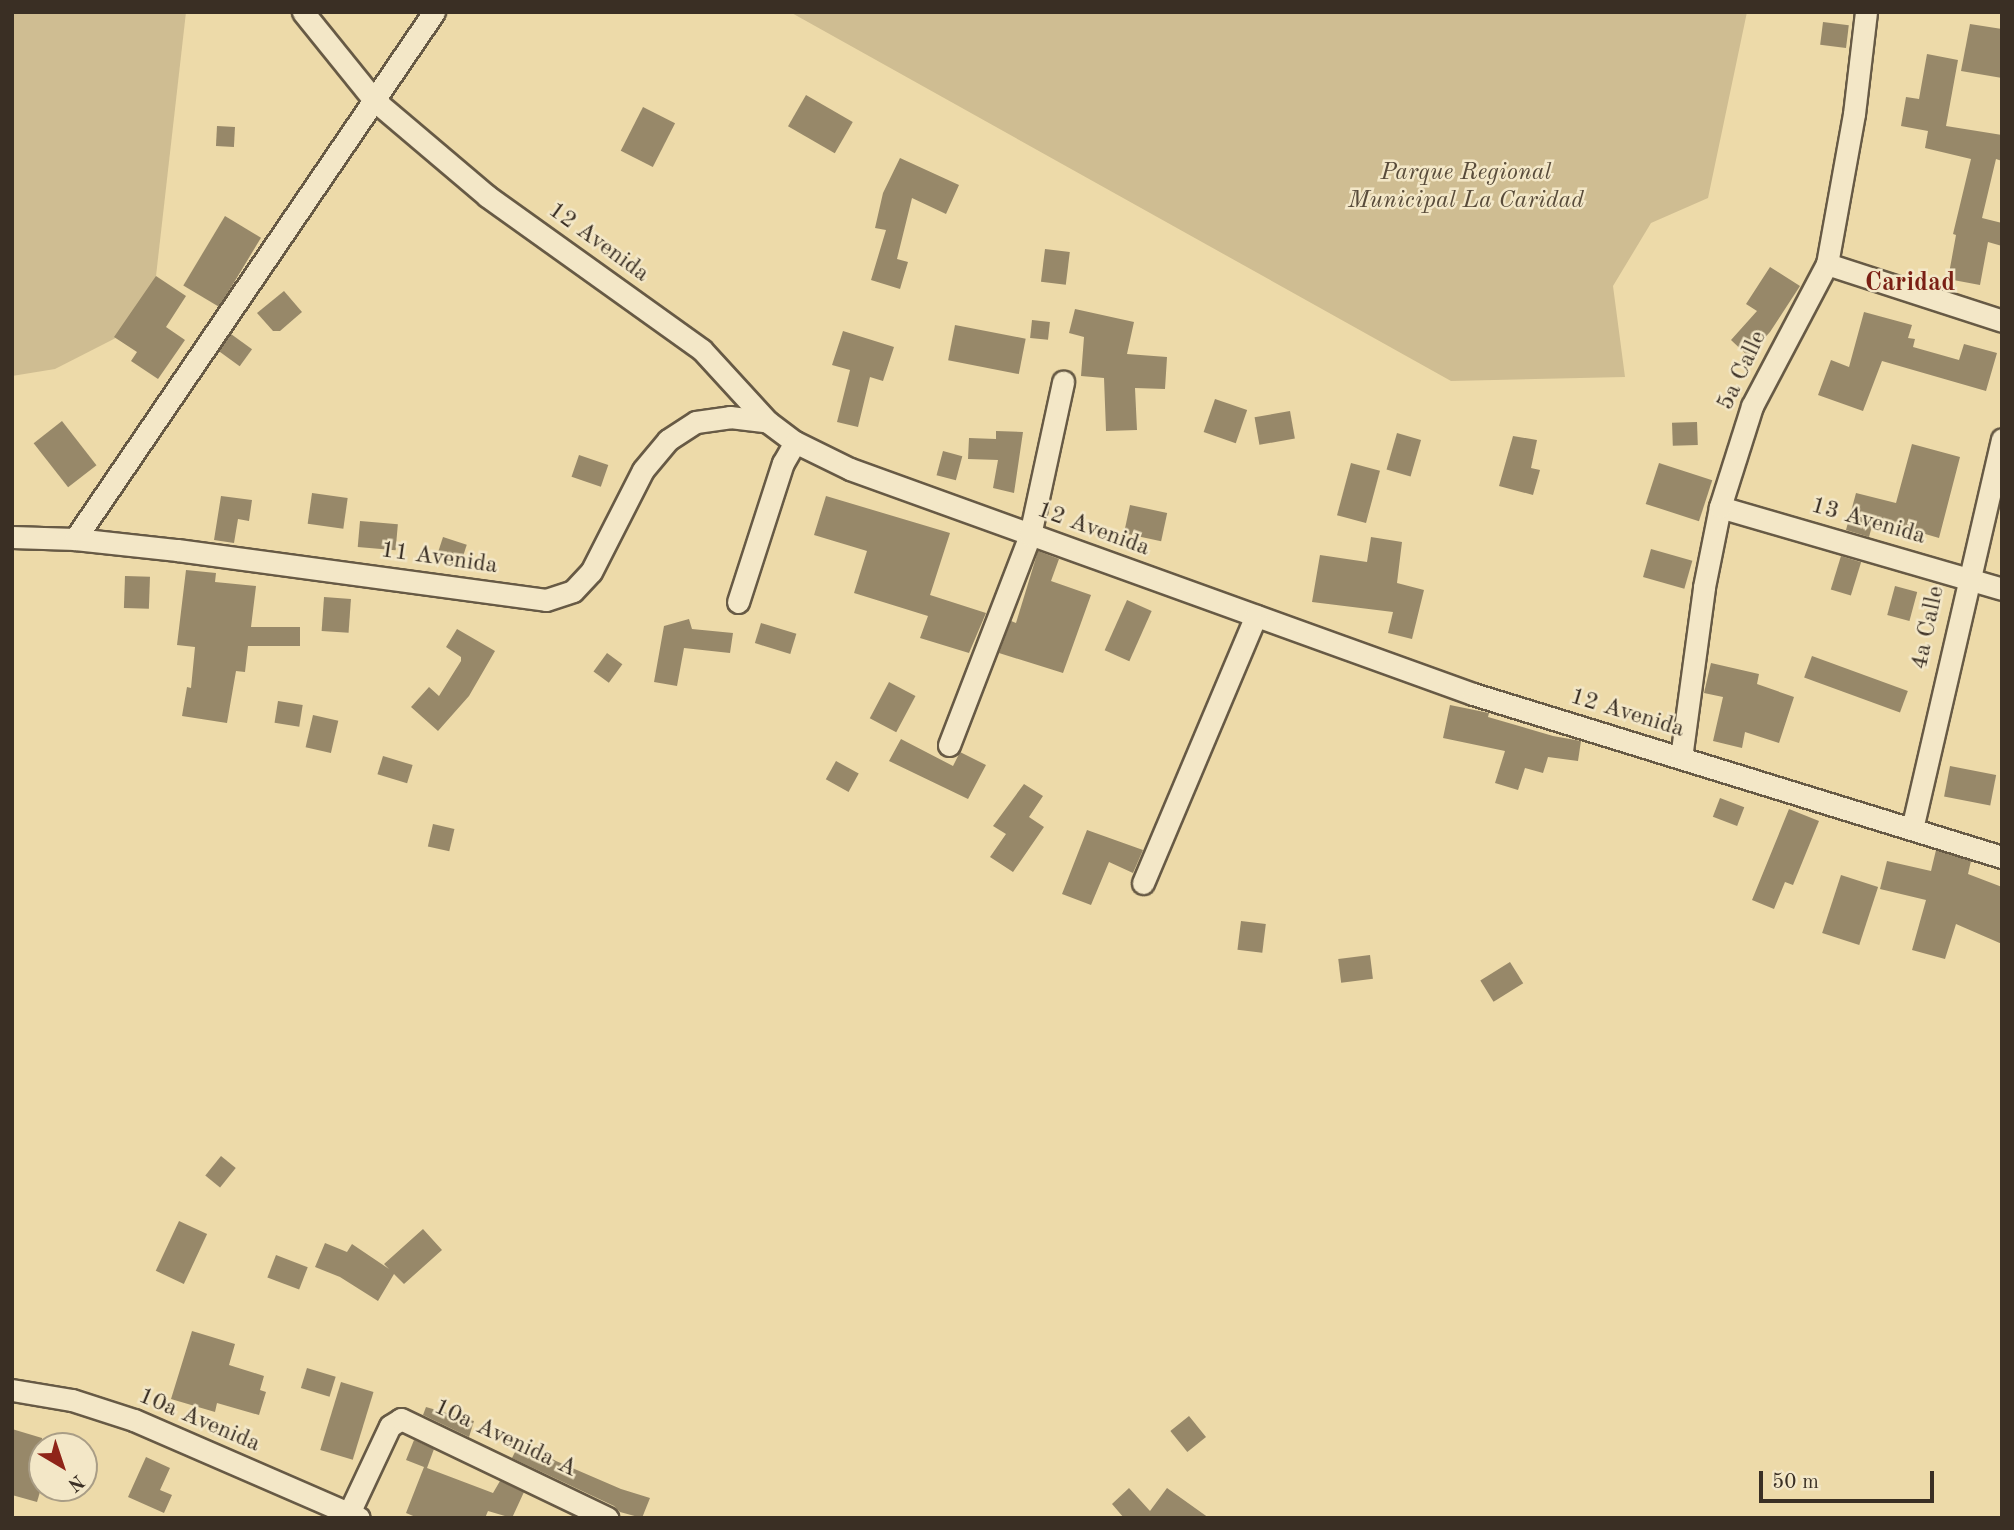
<!DOCTYPE html>
<style>
body{margin:0}
#map{position:relative;width:2014px;height:1530px;overflow:hidden;background:#eddaa9;font-family:"Old Standard TT",serif}
div>[style]{position:absolute}
[style*='--x']{left:calc(var(--x)*1px);top:calc(var(--y)*1px);width:calc(var(--w)*1px);rotate:calc(var(--a)*1deg)}
.green>*{inset:0;background:#cfbd92}
.building>*{inset:0;background:#978869;transform-origin:0 0}
.roads{filter:drop-shadow(2px 0 #675a45) drop-shadow(-2px 0 #675a45) drop-shadow(0 2px #675a45) drop-shadow(0 -2px #675a45)}
.street>*{height:21px;margin:-10.5px;padding:0 10.5px;transform-origin:10.5px;border-radius:10.5px;background:#f3e7c7}
span{translate:-50% -50%;white-space:nowrap;text-align:center;line-height:1.15;-webkit-text-stroke:5px #f3e7c7;paint-order:stroke}
.park-label{font-size:24px;color:#584b3a;font-style:italic}
.street-label{font-size:24px;color:#3a2f24}
.neighbourhood-label{font-size:26px;color:#7a1f14;font-weight:700}
.frame{position:absolute;inset:0;border:14px solid #3a2f24;pointer-events:none}
.north{position:absolute;left:28px;top:1432px;width:70px;height:70px;box-sizing:border-box;background:#f3e7c7;border:2px solid #a99d86;border-radius:50%;rotate:141deg;font-size:19px;font-weight:700;line-height:28px;text-align:center;color:#3a2f24}
.north::after{content:'';display:block;margin:auto;width:24px;height:32px;background:#8f2418;clip-path:polygon(50% 0,100% 100%,50% 72%,0 100%)}
.scale{position:absolute;left:1759px;top:1471px;width:175px;height:32px;box-sizing:border-box;border:4px solid #3a2f24;border-top:0;padding-left:9px;font-size:21px;line-height:24px;white-space:nowrap;color:#3a2f24;-webkit-text-stroke:5px #f3e7c7;paint-order:stroke}
</style>
<div id="map">
<div class="green">
<div style="clip-path:polygon(12px 12px,186px 12px,151px 320px,55px 369px,12px 376px)"></div>
<div style="clip-path:polygon(790px 12px,1747px 12px,1708px 198px,1651px 223px,1613px 286px,1625px 377px,1451px 381px)"></div>
</div>
<div class="building">
<div style="left:1823px;top:22px;width:26px;height:23px;rotate:7deg"></div>
<div style="clip-path:polygon(1970px 24px,2002px 29px,2002px 78px,1961px 71px)"></div>
<div style="clip-path:polygon(1927px 54px,1958px 60px,1946px 126px,2002px 135px,2002px 161px,1996px 159px,1982px 218px,2002px 223px,2002px 246px,1988px 242px,1980px 285px,1948px 279px,1956px 235px,1953px 234px,1971px 159px,1925px 148px,1928px 131px,1901px 126px,1906px 97px,1919px 99px)"></div>
<div style="left:806px;top:95px;width:54px;height:36px;rotate:30deg"></div>
<div style="left:643px;top:107px;width:36px;height:49px;rotate:27deg"></div>
<div style="left:217px;top:126px;width:18px;height:20px;rotate:3deg"></div>
<div style="clip-path:polygon(900px 158px,959px 185px,946px 214px,912px 198px,897px 259px,908px 262px,900px 289px,871px 280px,886px 230px,875px 228px,883px 193px)"></div>
<div style="left:225px;top:216px;width:42px;height:81px;rotate:31deg"></div>
<div style="left:1045px;top:249px;width:25px;height:33px;rotate:7deg"></div>
<div style="clip-path:polygon(1770px 267px,1800px 286px,1770px 332px,1748px 356px,1731px 340px,1757px 311px,1746px 304px)"></div>
<div style="clip-path:polygon(156px 276px,186px 296px,166px 327px,185px 340px,158px 379px,131px 361px,137px 352px,114px 337px)"></div>
<div style="clip-path:polygon(284px 291px,302px 312px,280px 331px,273px 331px,257px 313px)"></div>
<div style="clip-path:polygon(1075px 309px,1134px 322px,1127px 354px,1167px 357px,1165px 389px,1135px 388px,1137px 430px,1106px 431px,1104px 378px,1081px 376px,1084px 337px,1069px 333px)"></div>
<div style="clip-path:polygon(1864px 312px,1912px 325px,1908px 338px,1915px 339px,1913px 347px,1959px 360px,1964px 344px,1997px 353px,1986px 391px,1882px 361px,1863px 411px,1818px 395px,1831px 360px,1849px 367px)"></div>
<div style="left:1032px;top:320px;width:18px;height:18px;rotate:6deg"></div>
<div style="left:955px;top:325px;width:72px;height:36px;rotate:11deg"></div>
<div style="clip-path:polygon(843px 331px,894px 347px,883px 381px,870px 377px,858px 427px,837px 422px,850px 370px,832px 365px)"></div>
<div style="left:231px;top:334px;width:26px;height:21px;rotate:36deg"></div>
<div style="left:1215px;top:399px;width:34px;height:35px;rotate:19deg"></div>
<div style="left:1290px;top:411px;width:28px;height:36px;rotate:80deg"></div>
<div style="left:62px;top:421px;width:56px;height:36px;rotate:52deg"></div>
<div style="left:1697px;top:422px;width:23px;height:25px;rotate:88deg"></div>
<div style="clip-path:polygon(996px 431px,1023px 432px,1014px 493px,993px 488px,998px 460px,968px 459px,969px 438px,996px 439px)"></div>
<div style="left:1397px;top:433px;width:25px;height:38px;rotate:16deg"></div>
<div style="clip-path:polygon(1513px 436px,1537px 440px,1531px 468px,1540px 470px,1533px 495px,1499px 486px)"></div>
<div style="clip-path:polygon(1912px 444px,1960px 457px,1939px 538px,1874px 519px,1869px 537px,1846px 530px,1856px 493px,1896px 503px)"></div>
<div style="left:943px;top:451px;width:20px;height:25px;rotate:15deg"></div>
<div style="left:579px;top:455px;width:31px;height:23px;rotate:19deg"></div>
<div style="left:1351px;top:463px;width:30px;height:54px;rotate:15deg"></div>
<div style="left:1659px;top:463px;width:56px;height:43px;rotate:18deg"></div>
<div style="left:312px;top:493px;width:36px;height:31px;rotate:8deg"></div>
<div style="clip-path:polygon(221px 496px,252px 500px,249px 521px,238px 519px,234px 543px,214px 540px)"></div>
<div style="clip-path:polygon(826px 496px,950px 533px,930px 595px,986px 613px,969px 653px,920px 638px,928px 616px,854px 593px,867px 551px,814px 535px)"></div>
<div style="left:1130px;top:505px;width:38px;height:29px;rotate:12deg"></div>
<div style="left:360px;top:521px;width:38px;height:26px;rotate:5deg"></div>
<div style="left:443px;top:537px;width:25px;height:20px;rotate:18deg"></div>
<div style="clip-path:polygon(1371px 537px,1402px 542px,1397px 583px,1424px 590px,1412px 639px,1388px 633px,1393px 612px,1312px 602px,1320px 555px,1367px 562px)"></div>
<div style="left:1651px;top:549px;width:43px;height:29px;rotate:16deg"></div>
<div style="clip-path:polygon(1038px 551px,1059px 559px,1051px 581px,1091px 595px,1063px 673px,999px 653px,1011px 621px,1016px 623px)"></div>
<div style="left:1841px;top:556px;width:21px;height:35px;rotate:17deg"></div>
<div style="clip-path:polygon(186px 570px,216px 573px,215px 582px,256px 586px,251px 627px,300px 627px,300px 646px,248px 646px,245px 672px,236px 671px,227px 723px,182px 716px,187px 687px,191px 688px,195px 647px,177px 645px)"></div>
<div style="left:125px;top:576px;width:25px;height:32px;rotate:2deg"></div>
<div style="left:1895px;top:586px;width:23px;height:30px;rotate:15deg"></div>
<div style="left:324px;top:597px;width:27px;height:34px;rotate:4deg"></div>
<div style="left:1127px;top:600px;width:27px;height:55px;rotate:24deg"></div>
<div style="clip-path:polygon(689px 619px,692px 629px,733px 633px,730px 653px,684px 648px,677px 686px,654px 682px,664px 626px)"></div>
<div style="left:761px;top:623px;width:37px;height:21px;rotate:17deg"></div>
<div style="clip-path:polygon(457px 629px,495px 651px,469px 696px,438px 731px,411px 707px,429px 687px,439px 696px,461px 661px,461px 657px,446px 647px)"></div>
<div style="left:607px;top:653px;width:19px;height:23px;rotate:36deg"></div>
<div style="left:1812px;top:656px;width:102px;height:23px;rotate:20deg"></div>
<div style="clip-path:polygon(1711px 663px,1759px 674px,1757px 684px,1794px 697px,1779px 743px,1745px 732px,1742px 748px,1713px 741px,1723px 697px,1704px 693px)"></div>
<div style="left:889px;top:682px;width:30px;height:41px;rotate:28deg"></div>
<div style="left:278px;top:701px;width:25px;height:22px;rotate:9deg"></div>
<div style="clip-path:polygon(1450px 705px,1489px 713px,1488px 717px,1553px 736px,1581px 741px,1578px 761px,1548px 757px,1543px 773px,1525px 768px,1518px 790px,1495px 783px,1505px 751px,1443px 738px)"></div>
<div style="left:313px;top:715px;width:26px;height:33px;rotate:13deg"></div>
<div style="clip-path:polygon(901px 739px,953px 766px,960px 752px,986px 765px,968px 799px,889px 761px)"></div>
<div style="left:383px;top:756px;width:31px;height:19px;rotate:17deg"></div>
<div style="left:836px;top:761px;width:26px;height:21px;rotate:29deg"></div>
<div style="left:1950px;top:766px;width:47px;height:31px;rotate:11deg"></div>
<div style="clip-path:polygon(1024px 784px,1043px 796px,1029px 817px,1044px 827px,1013px 872px,990px 857px,1006px 834px,993px 826px)"></div>
<div style="left:1720px;top:798px;width:26px;height:20px;rotate:21deg"></div>
<div style="clip-path:polygon(1789px 809px,1819px 821px,1793px 885px,1785px 882px,1774px 909px,1752px 900px)"></div>
<div style="left:433px;top:824px;width:22px;height:23px;rotate:13deg"></div>
<div style="clip-path:polygon(1087px 830px,1143px 850px,1133px 873px,1109px 862px,1091px 905px,1062px 894px)"></div>
<div style="clip-path:polygon(1936px 850px,1971px 861px,1968px 874px,2002px 887px,2002px 944px,1956px 924px,1945px 959px,1912px 950px,1926px 900px,1880px 889px,1887px 861px,1931px 871px)"></div>
<div style="left:1841px;top:875px;width:39px;height:61px;rotate:18deg"></div>
<div style="left:1241px;top:921px;width:25px;height:29px;rotate:7deg"></div>
<div style="left:1370px;top:955px;width:24px;height:32px;rotate:83deg"></div>
<div style="left:1510px;top:962px;width:25px;height:35px;rotate:58deg"></div>
<div style="left:221px;top:1156px;width:19px;height:25px;rotate:39deg"></div>
<div style="left:179px;top:1221px;width:31px;height:55px;rotate:25deg"></div>
<div style="clip-path:polygon(423px 1229px,442px 1250px,404px 1284px,394px 1274px,378px 1301px,340px 1277px,315px 1267px,325px 1243px,347px 1252px,352px 1244px,389px 1269px,384px 1264px)"></div>
<div style="left:276px;top:1255px;width:34px;height:24px;rotate:21deg"></div>
<div style="clip-path:polygon(192px 1331px,235px 1344px,229px 1365px,264px 1376px,260px 1390px,266px 1392px,259px 1415px,217px 1403px,215px 1412px,171px 1399px)"></div>
<div style="left:307px;top:1368px;width:30px;height:21px;rotate:17deg"></div>
<div style="left:341px;top:1382px;width:34px;height:71px;rotate:17deg"></div>
<div style="clip-path:polygon(426px 1407px,474px 1421px,469px 1437px,423px 1415px)"></div>
<div style="left:1189px;top:1416px;width:27px;height:24px;rotate:51deg"></div>
<div style="clip-path:polygon(12px 1429px,42px 1438px,42px 1485px,37px 1502px,12px 1495px)"></div>
<div style="clip-path:polygon(414px 1440px,434px 1449px,427px 1468px,493px 1493px,500px 1481px,524px 1492px,512px 1518px,488px 1511px,485px 1518px,418px 1518px,406px 1513px,424px 1467px,406px 1460px)"></div>
<div style="clip-path:polygon(521px 1440px,556px 1461px,621px 1489px,650px 1498px,642px 1518px,620px 1512px,614px 1506px,512px 1458px)"></div>
<div style="clip-path:polygon(146px 1457px,170px 1468px,160px 1490px,172px 1495px,164px 1513px,128px 1497px)"></div>
<div style="clip-path:polygon(1129px 1488px,1150px 1511px,1167px 1488px,1209px 1518px,1124px 1518px,1112px 1504px)"></div>
</div>
<div class="roads">
<div class="street">
<div style="--x:303;--y:12;--w:113;--a:51.1"></div>
<div style="--x:374;--y:100;--w:148;--a:40.3"></div>
<div style="--x:487;--y:196;--w:264;--a:35.6"></div>
<div style="--x:702;--y:350;--w:98;--a:47.5"></div>
<div style="--x:768;--y:422;--w:34;--a:37"></div>
<div style="--x:795;--y:442;--w:61;--a:26.1"></div>
<div style="--x:850;--y:469;--w:662;--a:19.86"></div>
<div style="--x:1473;--y:694;--w:554;--a:17.13"></div>
<div style="--x:1827;--y:264;--w:184;--a:18"></div>
<div style="--x:1720;--y:507;--w:294;--a:16.2"></div>
<div style="--x:12;--y:537;--w:63;--a:1.8"></div>
<div style="--x:75;--y:539;--w:103;--a:6.2"></div>
<div style="--x:177;--y:550;--w:372;--a:7.7"></div>
<div style="--x:546;--y:600;--w:28;--a:-18"></div>
<div style="--x:573;--y:591;--w:26;--a:-47"></div>
<div style="--x:591;--y:572;--w:114;--a:-63"></div>
<div style="--x:643;--y:470;--w:39;--a:-50"></div>
<div style="--x:668;--y:440;--w:33;--a:-33"></div>
<div style="--x:696;--y:422;--w:34;--a:-8"></div>
<div style="--x:730;--y:417;--w:38;--a:7"></div>
<div style="--x:75;--y:539;--w:638;--a:-55.74"></div>
<div style="--x:738;--y:602;--w:146;--a:-72.1"></div>
<div style="--x:783;--y:463;--w:24;--a:-60"></div>
<div style="--x:949;--y:745;--w:225;--a:-68.9"></div>
<div style="--x:1030;--y:535;--w:157;--a:-77.8"></div>
<div style="--x:1681;--y:758;--w:173;--a:-82.3"></div>
<div style="--x:1704;--y:587;--w:82;--a:-78.7"></div>
<div style="--x:1720;--y:507;--w:106;--a:-72.4"></div>
<div style="--x:1752;--y:406;--w:161;--a:-62.2"></div>
<div style="--x:1827;--y:264;--w:152;--a:-79.8"></div>
<div style="--x:1854;--y:114;--w:103;--a:-83.3"></div>
<div style="--x:1912;--y:829;--w:400;--a:-77"></div>
<div style="--x:1143;--y:883;--w:290;--a:-67.1"></div>
<div style="--x:12;--y:1390;--w:61;--a:9.5"></div>
<div style="--x:72;--y:1400;--w:65;--a:17.9"></div>
<div style="--x:134;--y:1420;--w:245;--a:23.5"></div>
<div style="--x:349;--y:1513;--w:96;--a:-64.8"></div>
<div style="--x:390;--y:1426;--w:13;--a:-32"></div>
<div style="--x:401;--y:1419;--w:229;--a:25.6"></div>
</div>
</div>
<div class="park-label">
<span style="left:1466px;top:188px">Parque Regional<br>Municipal La Caridad</span>
</div>
<div class="street-label">
<span style="left:598px;top:243px;rotate:36deg">12 Avenida</span>
<span style="left:1743px;top:371px;rotate:-65deg">5a Calle</span>
<span style="left:1868px;top:522px;rotate:16deg">13 Avenida</span>
<span style="left:1093px;top:530px;rotate:20deg">12 Avenida</span>
<span style="left:439px;top:559px;rotate:8deg">11 Avenida</span>
<span style="left:1929px;top:628px;rotate:-78deg">4a Calle</span>
<span style="left:1627px;top:714px;rotate:17deg">12 Avenida</span>
<span style="left:199px;top:1421px;rotate:23deg">10a Avenida</span>
<span style="left:505px;top:1439px;rotate:25deg">10a Avenida A</span>
</div>
<div class="neighbourhood-label">
<span style="left:1910px;top:284px">Caridad</span>
</div>
<div class="frame"></div>
<div class="north">N</div>
<div class="scale">50 m</div>
</div>
